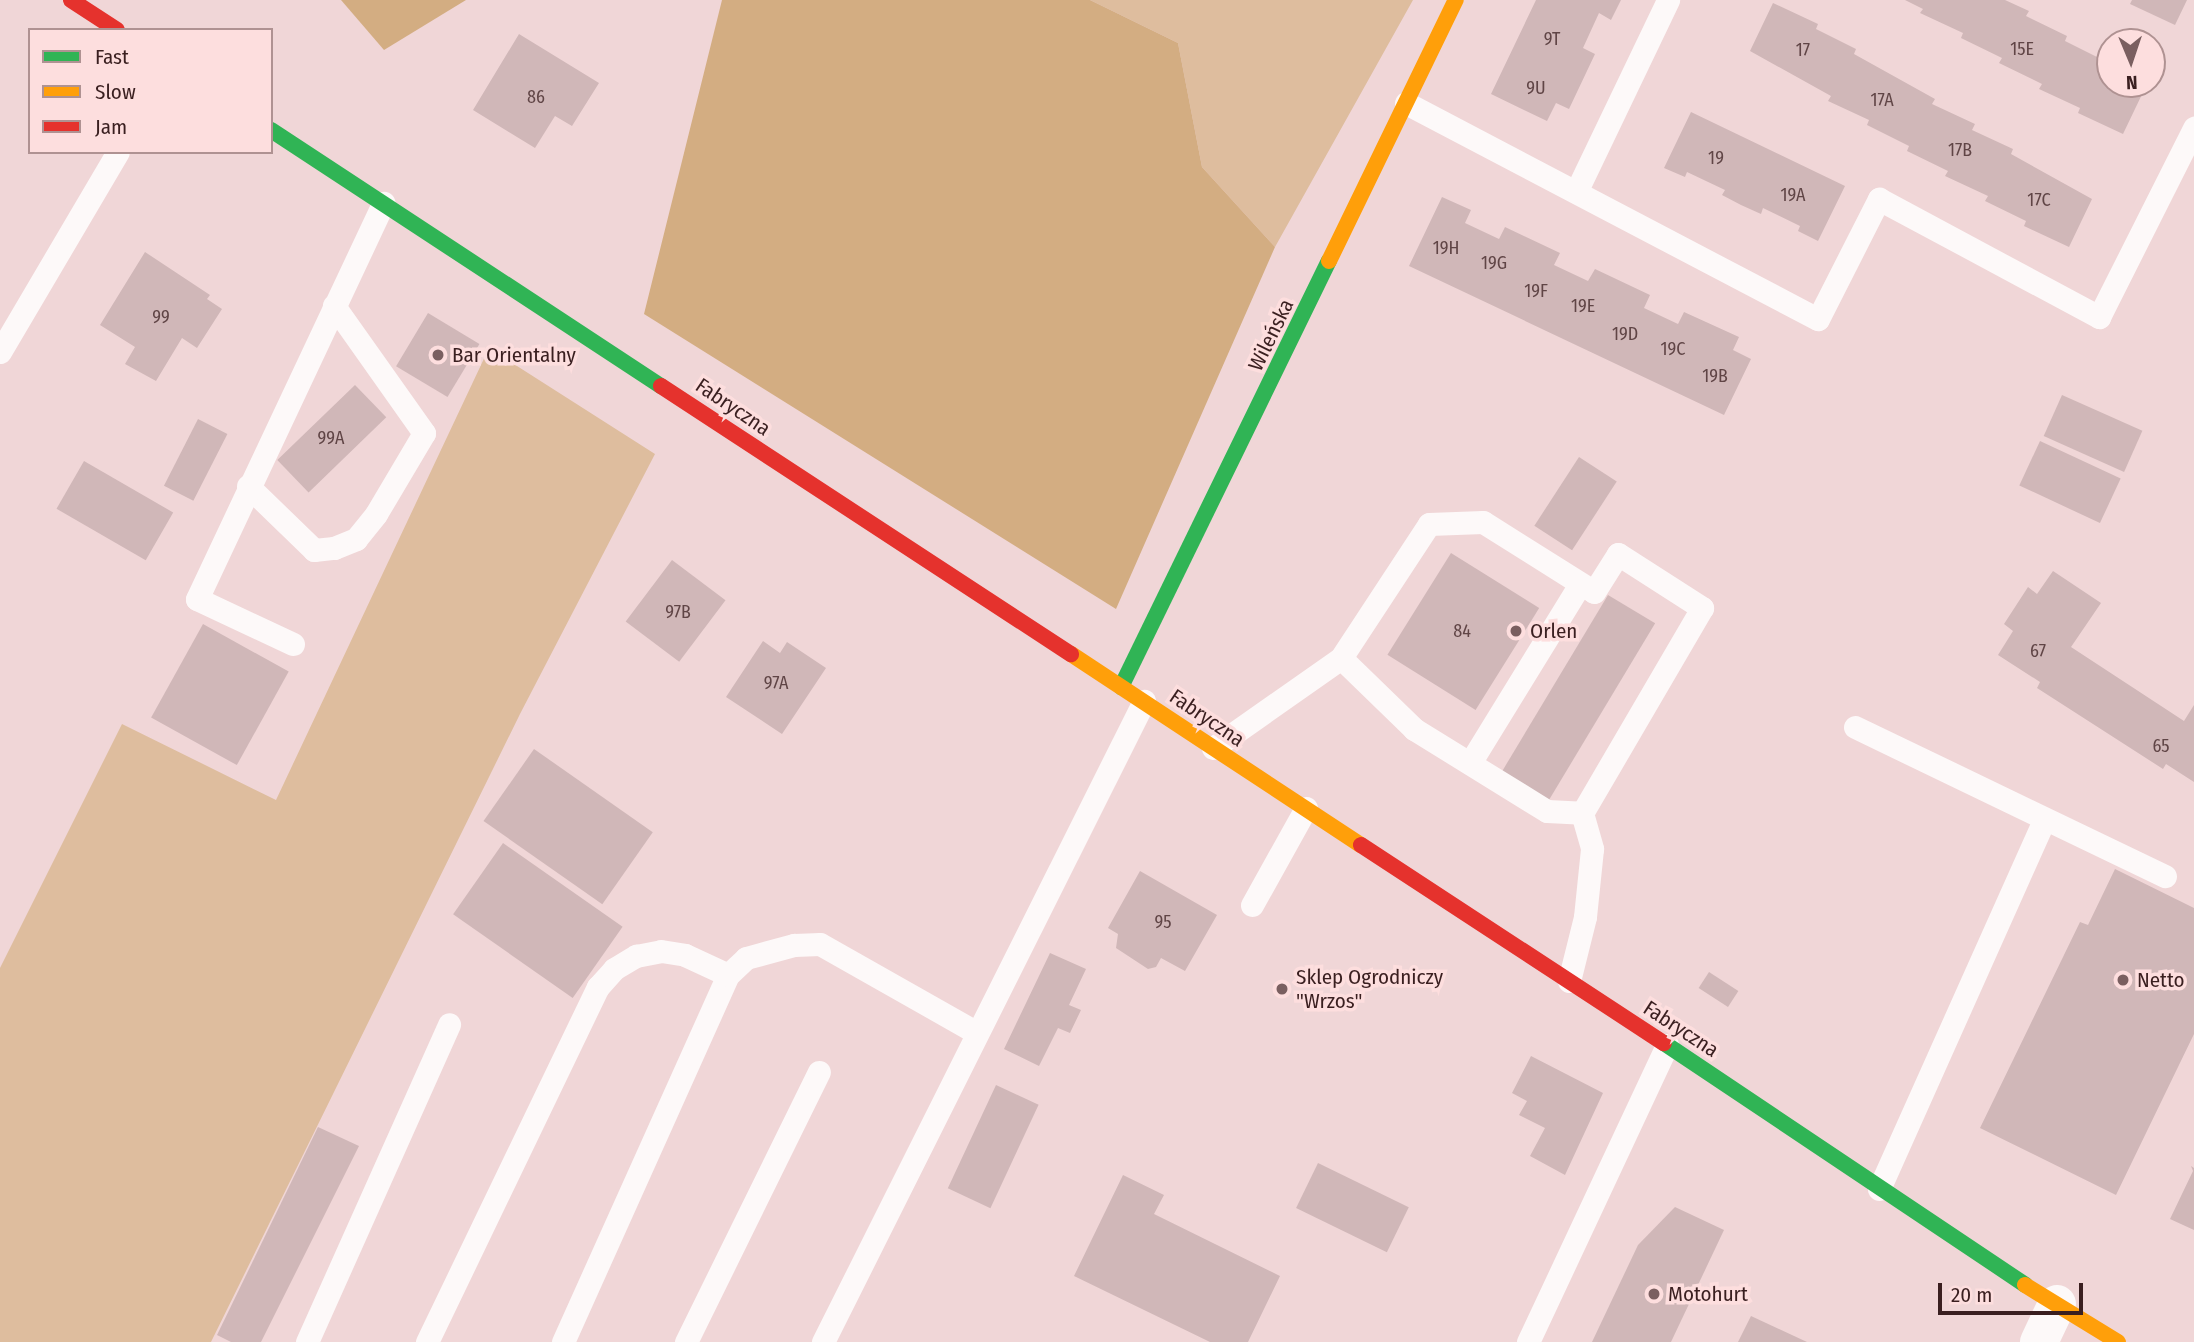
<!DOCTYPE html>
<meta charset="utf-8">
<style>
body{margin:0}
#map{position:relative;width:2194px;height:1342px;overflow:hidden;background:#f0d6d7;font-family:"Fira Sans Condensed",sans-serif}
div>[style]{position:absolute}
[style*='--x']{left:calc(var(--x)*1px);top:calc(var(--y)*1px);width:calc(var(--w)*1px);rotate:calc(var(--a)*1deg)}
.green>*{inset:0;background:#debd9e}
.forest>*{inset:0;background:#d3ad82}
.building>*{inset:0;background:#d0b7b8;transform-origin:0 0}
.lane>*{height:23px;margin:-11.5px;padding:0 11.5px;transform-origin:11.5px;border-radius:11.5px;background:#fdf9f9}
.street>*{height:38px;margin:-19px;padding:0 19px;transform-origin:19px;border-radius:19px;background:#fdf9f9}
.fast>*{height:16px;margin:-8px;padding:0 8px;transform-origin:8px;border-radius:8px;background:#30b455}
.slow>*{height:16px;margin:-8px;padding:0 8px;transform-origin:8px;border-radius:8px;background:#ff9f0a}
.jam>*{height:16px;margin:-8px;padding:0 8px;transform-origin:8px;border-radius:8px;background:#e5322d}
.dots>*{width:19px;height:19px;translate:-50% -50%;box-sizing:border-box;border:4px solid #fddede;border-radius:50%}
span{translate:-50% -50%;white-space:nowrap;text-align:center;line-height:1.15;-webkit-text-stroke:7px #fddede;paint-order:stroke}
.number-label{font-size:18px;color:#604546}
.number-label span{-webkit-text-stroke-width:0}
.street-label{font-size:21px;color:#3a1f20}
.poi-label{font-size:21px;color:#3a1f20}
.left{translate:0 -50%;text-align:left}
.legend{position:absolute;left:28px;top:28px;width:245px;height:126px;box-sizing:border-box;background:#fddede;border:2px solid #af9292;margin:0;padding:9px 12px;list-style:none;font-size:21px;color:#3a1f20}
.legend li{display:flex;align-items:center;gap:14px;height:35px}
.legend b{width:35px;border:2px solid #af9292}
.north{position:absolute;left:2096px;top:28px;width:70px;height:70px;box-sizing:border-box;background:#fddede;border:2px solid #af9292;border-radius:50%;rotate:178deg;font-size:19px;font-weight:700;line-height:28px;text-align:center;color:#3a1f20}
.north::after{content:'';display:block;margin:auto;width:24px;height:32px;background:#7a5f60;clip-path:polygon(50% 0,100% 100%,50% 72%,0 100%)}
.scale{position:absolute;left:1938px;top:1283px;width:145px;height:32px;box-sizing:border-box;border:4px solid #3a1f20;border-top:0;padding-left:9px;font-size:21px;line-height:24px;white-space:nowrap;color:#3a1f20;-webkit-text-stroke:5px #fddede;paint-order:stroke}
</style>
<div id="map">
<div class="green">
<div style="clip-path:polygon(1090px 0,1413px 0,1275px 247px,1202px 167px,1178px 43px)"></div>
<div style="clip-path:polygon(489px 348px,655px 454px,520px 714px,211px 1342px,0 1342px,0 968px,122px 724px,276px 800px)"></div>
</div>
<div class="forest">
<div style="clip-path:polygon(341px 0,466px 0,384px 50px)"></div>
<div style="clip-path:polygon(722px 0,1090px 0,1178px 43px,1202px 167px,1275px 247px,1116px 609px,644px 314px)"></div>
</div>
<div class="building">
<div style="clip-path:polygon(1536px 0,1621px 0,1611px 20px,1599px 13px,1583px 48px,1595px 54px,1569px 109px,1556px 103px,1547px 121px,1491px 94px)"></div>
<div style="clip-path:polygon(1905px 0,2005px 0,2029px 11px,2026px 16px,2067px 36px,2065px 41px,2107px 62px,2110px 84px,2146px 86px,2123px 134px,2078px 113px,2080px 108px,2039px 89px,2042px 84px,1999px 63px,2002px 58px,1961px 38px,1963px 33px,1920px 13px,1923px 9px)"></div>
<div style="clip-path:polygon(2132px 0,2187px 0,2175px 25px,2130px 4px)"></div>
<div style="clip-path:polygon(1773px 3px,1818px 24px,1816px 29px,1856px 49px,1854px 54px,1935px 99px,1932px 104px,1975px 124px,1972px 130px,2013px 149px,2011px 154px,2092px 199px,2069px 247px,2024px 226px,2026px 221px,1985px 201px,1988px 196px,1945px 176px,1948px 171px,1907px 151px,1909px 146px,1867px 125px,1869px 120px,1828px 101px,1831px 96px,1750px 51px)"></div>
<div style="clip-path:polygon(519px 34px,599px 83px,572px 126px,555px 116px,535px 148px,473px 110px)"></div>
<div style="clip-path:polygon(1691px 112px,1845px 186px,1818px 241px,1798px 231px,1800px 226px,1763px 208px,1761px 214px,1741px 205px,1722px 195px,1725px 190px,1687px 172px,1685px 177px,1664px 168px)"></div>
<div style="clip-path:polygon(1442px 197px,1471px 210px,1465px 223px,1499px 239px,1505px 227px,1560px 253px,1554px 265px,1588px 281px,1595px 269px,1650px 295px,1644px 308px,1678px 324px,1684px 312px,1739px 337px,1733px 350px,1751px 359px,1724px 415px,1409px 266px)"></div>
<div style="clip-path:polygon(145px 252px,210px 295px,207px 299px,222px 309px,197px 348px,182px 338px,156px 381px,125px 364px,135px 347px,100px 325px)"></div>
<div style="left:428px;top:313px;width:60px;height:62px;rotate:31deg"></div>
<div style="left:355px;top:385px;width:45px;height:108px;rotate:46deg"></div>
<div style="left:2062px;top:395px;width:88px;height:45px;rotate:24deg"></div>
<div style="left:198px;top:419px;width:33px;height:75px;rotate:27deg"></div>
<div style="left:2040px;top:441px;width:89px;height:49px;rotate:25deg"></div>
<div style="left:1579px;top:457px;width:45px;height:82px;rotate:33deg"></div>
<div style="left:84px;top:461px;width:103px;height:55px;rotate:30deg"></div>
<div style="left:1451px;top:553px;width:104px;height:120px;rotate:32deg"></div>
<div style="left:672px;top:560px;width:67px;height:77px;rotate:37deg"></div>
<div style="clip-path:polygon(2053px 571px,2101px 603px,2071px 647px,2184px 721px,2194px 705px,2194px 782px,2166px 764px,2163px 769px,2037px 688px,2040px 682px,1998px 655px,2013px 631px,2004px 624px,2028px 587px,2037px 594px)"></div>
<div style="left:1608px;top:595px;width:55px;height:207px;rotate:31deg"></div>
<div style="left:203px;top:624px;width:98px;height:107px;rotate:29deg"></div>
<div style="clip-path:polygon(763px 641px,780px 653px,787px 642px,826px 668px,782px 734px,726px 697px)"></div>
<div style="left:534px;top:749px;width:145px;height:88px;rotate:35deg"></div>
<div style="left:503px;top:843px;width:146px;height:87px;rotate:35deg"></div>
<div style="clip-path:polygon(2115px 869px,2194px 908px,2194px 1034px,2116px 1195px,1980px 1128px,2080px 922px,2088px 925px)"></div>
<div style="clip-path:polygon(1140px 871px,1217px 915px,1185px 971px,1161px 958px,1156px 967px,1148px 969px,1116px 948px,1118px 934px,1108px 928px)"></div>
<div style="clip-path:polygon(1050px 953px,1086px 969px,1069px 1005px,1081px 1010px,1070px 1033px,1058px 1028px,1039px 1066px,1004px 1049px)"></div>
<div style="left:1709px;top:972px;width:35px;height:19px;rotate:33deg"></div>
<div style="clip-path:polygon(1531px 1056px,1603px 1093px,1565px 1175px,1530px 1156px,1545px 1128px,1519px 1115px,1527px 1101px,1512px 1093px)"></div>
<div style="left:996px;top:1085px;width:47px;height:114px;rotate:25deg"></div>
<div style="clip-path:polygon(318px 1127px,359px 1146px,261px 1342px,231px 1342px,217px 1335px)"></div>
<div style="left:1318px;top:1163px;width:101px;height:50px;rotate:26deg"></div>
<div style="clip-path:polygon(2191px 1166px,2194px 1168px,2194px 1230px,2170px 1219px,2193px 1171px)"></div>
<div style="clip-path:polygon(1123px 1175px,1164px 1195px,1154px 1214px,1280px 1276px,1248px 1342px,1210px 1342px,1074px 1276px)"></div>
<div style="clip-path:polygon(1675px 1207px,1724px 1230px,1671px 1342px,1592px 1342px,1638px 1245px)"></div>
<div style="clip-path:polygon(1751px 1316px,1807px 1342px,1738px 1342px)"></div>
</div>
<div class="lane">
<div style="--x:1406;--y:103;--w:465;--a:27.7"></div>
<div style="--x:1818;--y:319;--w:135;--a:-63.1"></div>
<div style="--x:1879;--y:199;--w:250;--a:28.2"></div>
<div style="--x:2099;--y:317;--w:212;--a:-63.3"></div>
<div style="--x:1577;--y:190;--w:211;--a:-64.4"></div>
<div style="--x:0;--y:352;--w:232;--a:-59.5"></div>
<div style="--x:248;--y:486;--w:92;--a:44.1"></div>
<div style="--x:314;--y:550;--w:20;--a:-6"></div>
<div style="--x:334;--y:548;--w:24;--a:-22"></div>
<div style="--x:356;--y:539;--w:32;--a:-51"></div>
<div style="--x:376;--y:514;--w:94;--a:-59.3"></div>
<div style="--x:424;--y:433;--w:156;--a:-125.3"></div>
<div style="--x:293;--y:644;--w:106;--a:-154.9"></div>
<div style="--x:197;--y:599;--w:438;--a:-64.8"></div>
<div style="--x:1341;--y:658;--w:102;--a:44.2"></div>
<div style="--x:1414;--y:729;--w:156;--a:31.7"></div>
<div style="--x:1547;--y:811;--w:35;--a:3"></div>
<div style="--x:1855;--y:727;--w:344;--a:25.7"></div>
<div style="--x:1213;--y:748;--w:156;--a:-35.1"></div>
<div style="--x:1341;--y:658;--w:160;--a:-56.7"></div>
<div style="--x:1429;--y:524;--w:54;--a:-2.1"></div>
<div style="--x:1483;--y:522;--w:131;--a:32.2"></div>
<div style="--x:1594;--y:592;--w:45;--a:-57.7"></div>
<div style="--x:1618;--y:554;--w:100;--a:32.7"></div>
<div style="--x:1702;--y:608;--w:238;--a:120.3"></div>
<div style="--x:1582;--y:813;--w:37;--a:74"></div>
<div style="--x:1592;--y:849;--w:68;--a:95.9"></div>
<div style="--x:1585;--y:917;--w:66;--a:104"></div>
<div style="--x:1470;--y:763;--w:210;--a:-58.4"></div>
<div style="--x:1252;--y:905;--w:111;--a:-60.9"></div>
<div style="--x:1879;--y:1189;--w:404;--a:-65.9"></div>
<div style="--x:307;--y:1342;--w:348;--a:-65.9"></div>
<div style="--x:427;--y:1342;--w:394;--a:-64.3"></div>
<div style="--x:598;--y:987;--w:24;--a:-48"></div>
<div style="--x:614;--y:969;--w:26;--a:-31"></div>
<div style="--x:636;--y:956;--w:25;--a:-11"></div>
<div style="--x:661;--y:951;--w:24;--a:9"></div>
<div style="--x:685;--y:955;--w:47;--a:24.9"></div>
<div style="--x:563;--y:1342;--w:402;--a:-65.8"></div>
<div style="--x:728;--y:975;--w:25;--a:-43"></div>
<div style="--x:746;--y:958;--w:50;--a:-15.2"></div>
<div style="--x:794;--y:945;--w:26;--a:-2"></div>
<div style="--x:820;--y:944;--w:180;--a:29.5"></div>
<div style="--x:686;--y:1342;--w:301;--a:-63.8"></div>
<div style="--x:823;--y:1342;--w:717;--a:-63.4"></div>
<div style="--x:1528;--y:1342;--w:328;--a:-64.9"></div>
</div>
<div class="street">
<div style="--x:2039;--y:1342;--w:42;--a:-64.7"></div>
</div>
<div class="fast">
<div style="--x:271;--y:130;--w:467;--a:33.3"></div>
<div style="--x:1121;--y:687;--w:474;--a:-64"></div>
<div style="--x:1664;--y:1043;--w:435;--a:33.8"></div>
</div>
<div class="slow">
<div style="--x:1329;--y:261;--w:290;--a:-64.1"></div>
<div style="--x:1071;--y:654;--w:347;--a:33.4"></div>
<div style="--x:2025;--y:1285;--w:109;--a:31.5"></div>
</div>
<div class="jam">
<div style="--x:71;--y:0;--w:55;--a:33.1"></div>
<div style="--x:661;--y:386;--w:490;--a:33.2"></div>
<div style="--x:1361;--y:845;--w:362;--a:33.2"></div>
</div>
<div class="dots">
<div style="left:438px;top:355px;background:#7a5f60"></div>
<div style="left:1516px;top:631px;background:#7a5f60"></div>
<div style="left:2123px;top:980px;background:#7a5f60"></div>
<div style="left:1282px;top:989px;background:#7a5f60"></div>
<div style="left:1654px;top:1294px;background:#7a5f60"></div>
</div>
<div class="number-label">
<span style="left:1552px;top:39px">9T</span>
<span style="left:2022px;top:49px">15E</span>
<span style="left:1803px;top:50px">17</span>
<span style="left:1536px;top:88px">9U</span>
<span style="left:536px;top:97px">86</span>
<span style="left:1882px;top:100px">17A</span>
<span style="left:1960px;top:150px">17B</span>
<span style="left:1716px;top:158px">19</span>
<span style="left:1793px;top:195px">19A</span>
<span style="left:2039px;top:200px">17C</span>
<span style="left:1446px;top:248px">19H</span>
<span style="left:1494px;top:263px">19G</span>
<span style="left:1536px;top:291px">19F</span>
<span style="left:1583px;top:306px">19E</span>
<span style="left:161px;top:317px">99</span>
<span style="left:1625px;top:334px">19D</span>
<span style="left:1673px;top:349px">19C</span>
<span style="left:1715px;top:376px">19B</span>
<span style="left:331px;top:438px">99A</span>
<span style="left:678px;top:612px">97B</span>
<span style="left:1462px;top:631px">84</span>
<span style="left:2038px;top:651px">67</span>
<span style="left:776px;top:683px">97A</span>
<span style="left:2161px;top:746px">65</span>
<span style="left:1163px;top:922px">95</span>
</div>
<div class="street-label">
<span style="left:1271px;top:335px;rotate:-64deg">Wileńska</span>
<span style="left:733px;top:407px;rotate:34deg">Fabryczna</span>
<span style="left:1207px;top:718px;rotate:34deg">Fabryczna</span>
<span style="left:1681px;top:1029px;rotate:33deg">Fabryczna</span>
</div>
<div class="poi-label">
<span class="left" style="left:452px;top:355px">Bar Orientalny</span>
<span class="left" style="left:1530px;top:631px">Orlen</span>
<span class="left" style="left:1296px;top:989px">Sklep Ogrodniczy<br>"Wrzos"</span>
<span class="left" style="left:2137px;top:980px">Netto</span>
<span class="left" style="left:1668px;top:1294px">Motohurt</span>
</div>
<ul class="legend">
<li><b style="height:9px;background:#30b455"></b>Fast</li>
<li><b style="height:9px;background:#ff9f0a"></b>Slow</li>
<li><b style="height:9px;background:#e5322d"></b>Jam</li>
</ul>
<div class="north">N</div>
<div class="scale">20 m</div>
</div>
